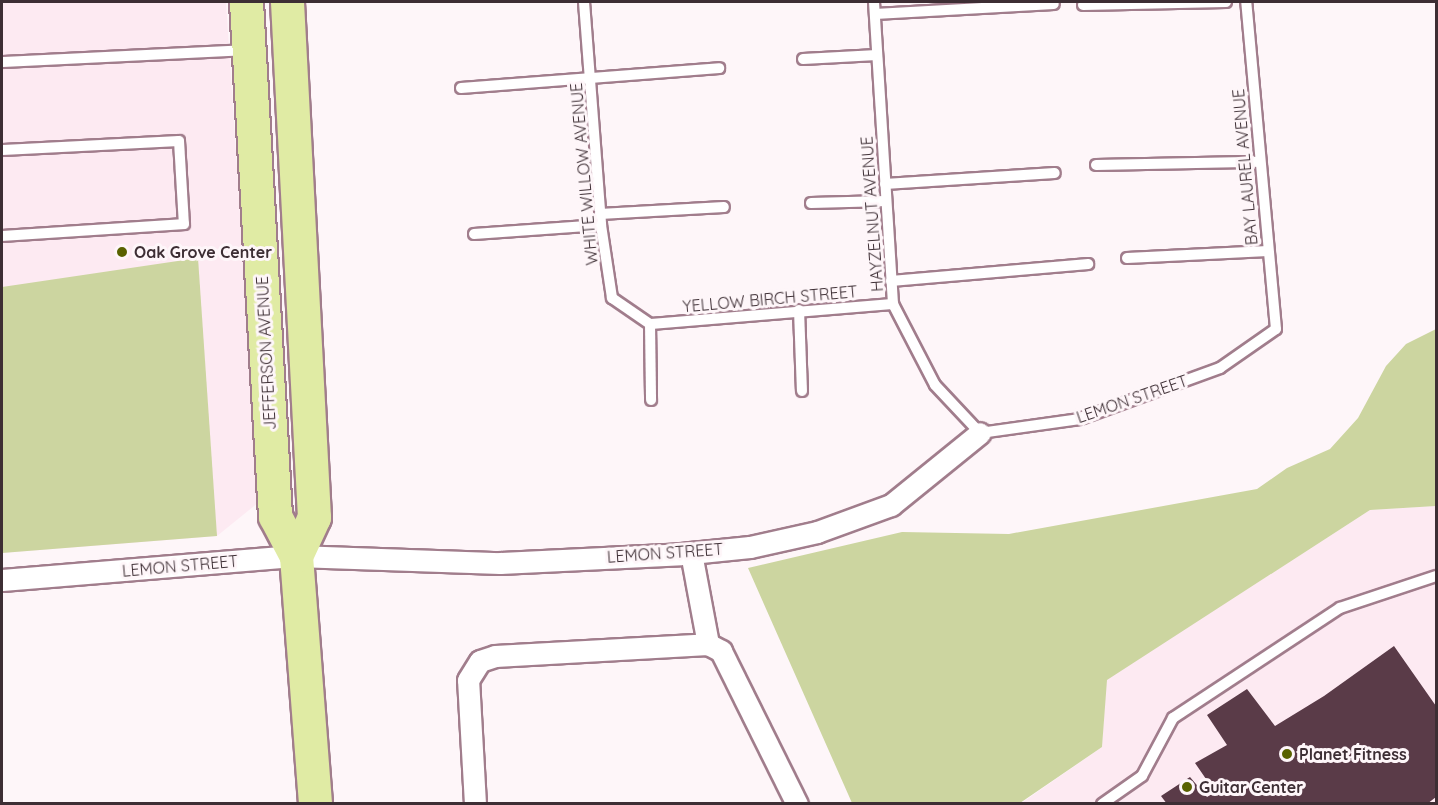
<!DOCTYPE html>
<style>
body{margin:0}
#map{position:relative;width:1438px;height:805px;overflow:hidden;background:#fef6f9;font-family:Quicksand,sans-serif}
div>[style]{position:absolute}
[style*='--x']{left:calc(var(--x)*1px);top:calc(var(--y)*1px);width:calc(var(--w)*1px);rotate:calc(var(--a)*1deg)}
.built>*{inset:0;background:#fdeaf2}
.green>*{inset:0;background:#ccd5a0}
.building>*{inset:0;background:#5a3b48}
.roads{filter:drop-shadow(2px 0 #a17d8c) drop-shadow(-2px 0 #a17d8c) drop-shadow(0 2px #a17d8c) drop-shadow(0 -2px #a17d8c)}
.service>*{height:10px;margin:-5px;padding:0 5px;transform-origin:5px;border-radius:5px;background:#fff}
.minor>*{height:21px;margin:-10.5px;padding:0 10.5px;transform-origin:10.5px;border-radius:10.5px;background:#fff}
.primary>*{height:33px;margin:-16.5px;padding:0 16.5px;transform-origin:16.5px;border-radius:16.5px;background:#e0eba4}
.dots>*{width:16px;height:16px;translate:-50% -50%;box-sizing:border-box;border:3px solid #fef6f9;border-radius:50%}
span{translate:-50% -50%;white-space:nowrap;text-align:center;line-height:1.15;-webkit-text-stroke:6px #fef6f9;paint-order:stroke}
.street-label{font-size:16px;color:#3d2e34}
.poi-label{font-size:16px;color:#3d2e34;font-weight:700}
.left{translate:0 -50%;text-align:left}
.frame{position:absolute;inset:0;border:3px solid #3d2e34;pointer-events:none}
</style>
<div id="map">
<div class="built">
<div style="clip-path:polygon(2px 2px,226px 2px,259px 502px,217px 536px,2px 553px)"></div>
<div style="clip-path:polygon(1436px 506px,1436px 803px,1020px 804px,1102px 747px,1106px 680px,1370px 510px)"></div>
</div>
<div class="green">
<div style="clip-path:polygon(198px 258px,217px 536px,2px 553px,2px 287px)"></div>
<div style="clip-path:polygon(1436px 329px,1436px 506px,1370px 510px,1107px 680px,1102px 747px,1020px 803px,852px 803px,748px 568px,902px 532px,1009px 534px,1257px 489px,1287px 468px,1330px 449px,1358px 418px,1386px 366px,1406px 344px)"></div>
</div>
<div class="building">
<div style="clip-path:polygon(1394px 646px,1436px 706px,1436px 797px,1427px 804px,1167px 804px,1161px 796px,1190px 777px,1207px 797px,1215px 792px,1195px 763px,1227px 745px,1207px 715px,1247px 689px,1275px 726px,1324px 696px)"></div>
</div>
<div class="roads">
<div class="service">
<div style="--x:584;--y:2;--w:224;--a:85.6"></div>
<div style="--x:601;--y:225;--w:74;--a:81.4"></div>
<div style="--x:612;--y:298;--w:46;--a:34.4"></div>
<div style="--x:874;--y:2;--w:303;--a:86.4"></div>
<div style="--x:893;--y:304;--w:91;--a:62.6"></div>
<div style="--x:935;--y:385;--w:66;--a:46.8"></div>
<div style="--x:980;--y:433;--w:101;--a:-8"></div>
<div style="--x:1080;--y:419;--w:149;--a:-20"></div>
<div style="--x:1220;--y:368;--w:68;--a:-34.9"></div>
<div style="--x:1276;--y:329;--w:328;--a:-95.2"></div>
<div style="--x:1083;--y:5;--w:143;--a:-1.2"></div>
<div style="--x:875;--y:14;--w:179;--a:-3.2"></div>
<div style="--x:803;--y:59;--w:74;--a:-3.1"></div>
<div style="--x:2;--y:62;--w:242;--a:-2.8"></div>
<div style="--x:461;--y:88;--w:259;--a:-4.4"></div>
<div style="--x:2;--y:150;--w:177;--a:-2.9"></div>
<div style="--x:179;--y:141;--w:83;--a:86.6"></div>
<div style="--x:184;--y:224;--w:182;--a:176.2"></div>
<div style="--x:1096;--y:165;--w:163;--a:-1.1"></div>
<div style="--x:885;--y:184;--w:170;--a:-3.7"></div>
<div style="--x:811;--y:203;--w:75;--a:-1.5"></div>
<div style="--x:600;--y:214;--w:124;--a:-3.2"></div>
<div style="--x:474;--y:234;--w:127;--a:-4.1"></div>
<div style="--x:1127;--y:258;--w:141;--a:-2.8"></div>
<div style="--x:891;--y:281;--w:198;--a:-4.9"></div>
<div style="--x:799;--y:310;--w:81;--a:87.9"></div>
<div style="--x:650;--y:324;--w:244;--a:-4.7"></div>
<div style="--x:650;--y:324;--w:76;--a:89.2"></div>
<div style="--x:1102;--y:804;--w:49;--a:-35"></div>
<div style="--x:1142;--y:776;--w:66;--a:-61.9"></div>
<div style="--x:1173;--y:718;--w:200;--a:-33.4"></div>
<div style="--x:1340;--y:608;--w:101;--a:-18.4"></div>
</div>
<div class="minor">
<div style="--x:691;--y:553;--w:93;--a:79.4"></div>
<div style="--x:2;--y:580;--w:295;--a:-4.7"></div>
<div style="--x:296;--y:556;--w:204;--a:2"></div>
<div style="--x:500;--y:563;--w:181;--a:-2.8"></div>
<div style="--x:681;--y:554;--w:69;--a:-5.8"></div>
<div style="--x:750;--y:547;--w:69;--a:-12.6"></div>
<div style="--x:817;--y:532;--w:79;--a:-20"></div>
<div style="--x:891;--y:505;--w:114;--a:-39"></div>
<div style="--x:475;--y:804;--w:124;--a:-93.2"></div>
<div style="--x:468;--y:680;--w:22;--a:-58"></div>
<div style="--x:480;--y:661;--w:16;--a:-18"></div>
<div style="--x:495;--y:656;--w:213;--a:-3.2"></div>
<div style="--x:708;--y:644;--w:15;--a:28"></div>
<div style="--x:721;--y:651;--w:171;--a:63.6"></div>
</div>
<div class="primary">
<div style="--x:246;--y:2;--w:515;--a:86.77"></div>
<div style="--x:275;--y:516;--w:45;--a:62.3"></div>
<div style="--x:296;--y:556;--w:249;--a:85.6"></div>
<div style="--x:287;--y:2;--w:516;--a:87"></div>
<div style="--x:314;--y:517;--w:43;--a:114.8"></div>
</div>
</div>
<div class="dots">
<div style="left:122px;top:252px;background:#596200"></div>
<div style="left:1287px;top:754px;background:#596200"></div>
<div style="left:1187px;top:787px;background:#596200"></div>
</div>
<div class="street-label">
<span style="left:1245px;top:167px;rotate:-95deg">BAY LAUREL AVENUE</span>
<span style="left:584px;top:174px;rotate:-95deg">WHITE WILLOW AVENUE</span>
<span style="left:872px;top:214px;rotate:-94deg">HAYZELNUT AVENUE</span>
<span style="left:770px;top:299px;rotate:-5deg">YELLOW BIRCH STREET</span>
<span style="left:266px;top:353px;rotate:-93deg">JEFFERSON AVENUE</span>
<span style="left:1132px;top:399px;rotate:-19deg">LEMON STREET</span>
<span style="left:665px;top:553px;rotate:-4deg">LEMON STREET</span>
<span style="left:180px;top:566px;rotate:-5deg">LEMON STREET</span>
</div>
<div class="poi-label">
<span class="left" style="left:134px;top:252px">Oak Grove Center</span>
<span class="left" style="left:1299px;top:754px">Planet Fitness</span>
<span class="left" style="left:1199px;top:787px">Guitar Center</span>
</div>
<div class="frame"></div>
</div>
